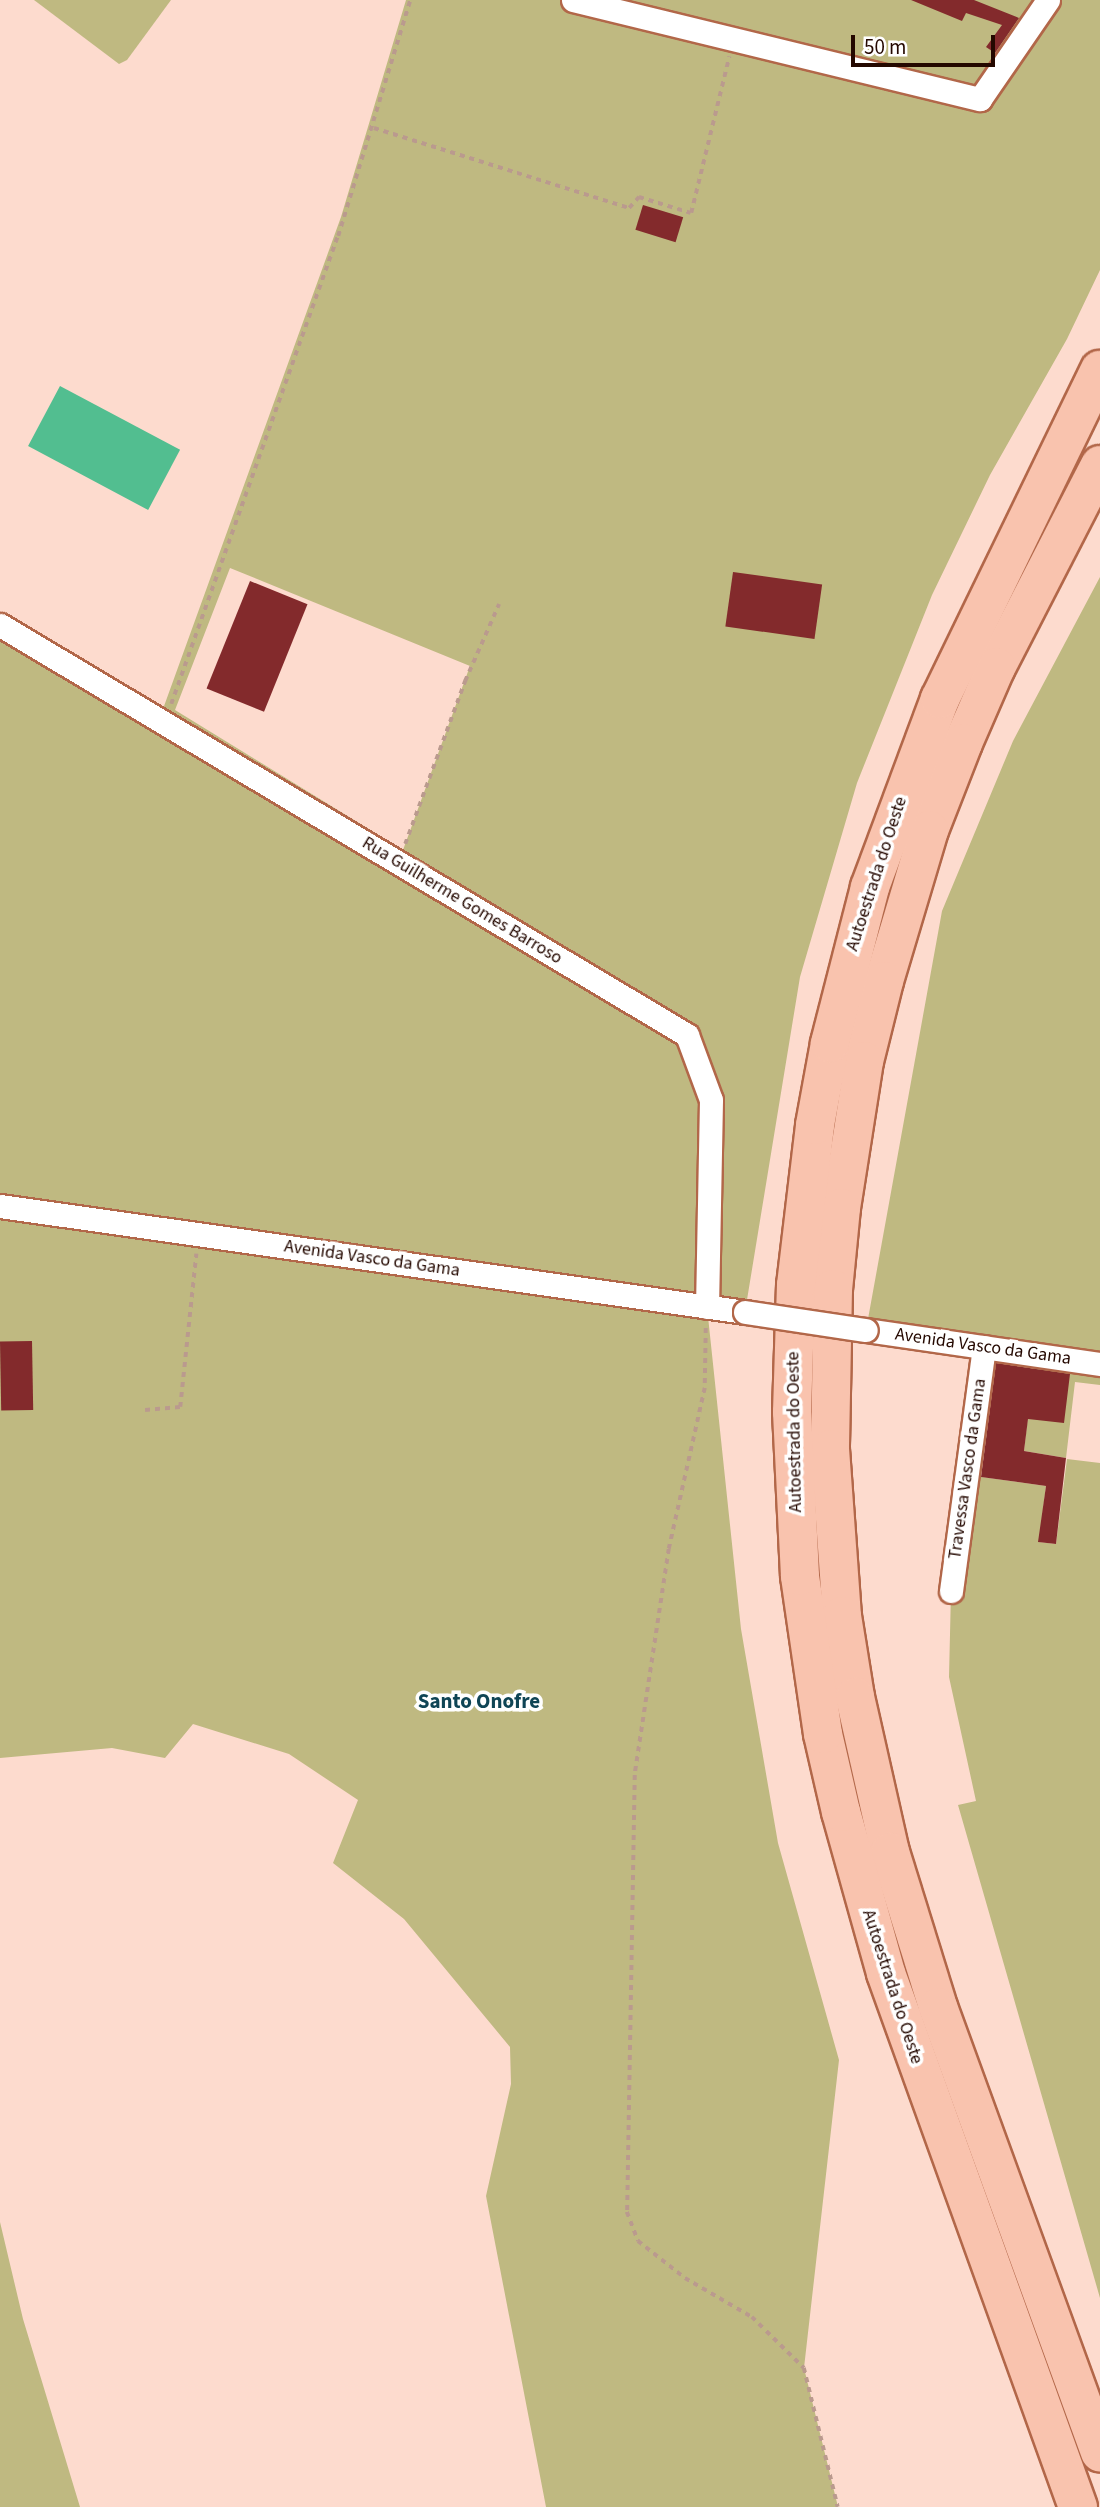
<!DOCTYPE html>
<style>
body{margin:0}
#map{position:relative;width:1100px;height:2507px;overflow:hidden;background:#fddbce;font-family:"Source Sans 3",sans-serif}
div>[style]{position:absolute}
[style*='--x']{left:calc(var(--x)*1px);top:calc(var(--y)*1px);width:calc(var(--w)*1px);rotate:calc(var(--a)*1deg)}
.green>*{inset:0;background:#bfb981}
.water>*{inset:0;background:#52be90;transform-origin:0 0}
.building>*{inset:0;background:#832a2c;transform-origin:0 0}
.path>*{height:3.5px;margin-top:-1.75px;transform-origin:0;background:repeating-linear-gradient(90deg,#ba9a8e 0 5px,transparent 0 10px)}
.roads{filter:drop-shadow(2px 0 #b26749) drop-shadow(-2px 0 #b26749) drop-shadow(0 2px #b26749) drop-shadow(0 -2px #b26749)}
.street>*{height:23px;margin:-11.5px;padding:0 11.5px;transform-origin:11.5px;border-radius:11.5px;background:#fff}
.highway>*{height:38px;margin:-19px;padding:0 19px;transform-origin:19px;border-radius:19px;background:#f9c3ae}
.bridges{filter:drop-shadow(2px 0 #b26749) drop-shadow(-2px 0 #b26749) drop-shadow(0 2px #b26749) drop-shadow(0 -2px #b26749)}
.street-bridge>*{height:23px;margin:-11.5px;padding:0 11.5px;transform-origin:11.5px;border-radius:11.5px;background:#fff}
span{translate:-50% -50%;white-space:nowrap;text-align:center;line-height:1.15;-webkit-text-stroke:7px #fff;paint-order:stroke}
.street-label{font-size:18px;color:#240800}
.quarter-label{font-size:21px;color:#0f4555;font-weight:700}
.scale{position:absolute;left:851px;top:35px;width:144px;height:32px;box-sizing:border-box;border:4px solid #240800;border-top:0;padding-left:9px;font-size:21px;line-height:24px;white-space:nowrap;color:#240800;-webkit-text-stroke:5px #fff;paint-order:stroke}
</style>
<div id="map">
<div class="green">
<div style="clip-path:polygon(34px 0,171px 0,127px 60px,119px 64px)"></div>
<div style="clip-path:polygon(evenodd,406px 0,1100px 0,1100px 270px,1067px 339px,990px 475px,932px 595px,857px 783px,800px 977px,745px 1312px,707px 1307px,741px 1629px,778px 1843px,839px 2060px,804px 2368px,838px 2507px,546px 2507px,486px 2196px,511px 2084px,510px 2047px,404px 1919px,333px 1863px,358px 1800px,289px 1754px,193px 1724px,165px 1758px,112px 1748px,0 1758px,0 625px,159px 720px,341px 217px,406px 0,230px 568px,470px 666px,403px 850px,175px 710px,230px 568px)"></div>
<div style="clip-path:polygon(1100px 577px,1100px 1385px,1075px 1382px,1066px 1458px,1024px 1451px,1035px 1355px,866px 1330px,942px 911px,1013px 741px)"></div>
<div style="clip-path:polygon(1067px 1459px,1100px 1463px,1100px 2298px,958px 1805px,976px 1801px,949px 1677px,951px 1591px,967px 1475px,1046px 1486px,1039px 1542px,1056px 1544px)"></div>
<div style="clip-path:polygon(0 2222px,23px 2319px,80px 2507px,0 2507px)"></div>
</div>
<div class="water">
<div style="left:60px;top:386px;width:136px;height:68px;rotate:28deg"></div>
</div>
<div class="building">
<div style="clip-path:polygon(911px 0,974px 0,1019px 18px,995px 53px,986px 47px,1002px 25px,966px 13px,962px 21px)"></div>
<div style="left:643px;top:205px;width:42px;height:26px;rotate:17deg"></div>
<div style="left:733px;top:572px;width:90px;height:55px;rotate:8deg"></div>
<div style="left:250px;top:581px;width:62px;height:116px;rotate:22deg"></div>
<div style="left:32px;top:1341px;width:69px;height:32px;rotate:89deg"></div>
<div style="clip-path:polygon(996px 1363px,1070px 1374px,1064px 1423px,1028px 1419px,1024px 1451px,1066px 1458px,1056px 1544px,1038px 1542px,1046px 1486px,981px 1477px)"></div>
</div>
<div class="path">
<div style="--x:374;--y:128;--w:267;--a:17.4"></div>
<div style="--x:629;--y:208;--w:15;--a:-48"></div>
<div style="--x:639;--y:197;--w:54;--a:17.1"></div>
<div style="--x:691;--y:213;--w:161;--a:-76.3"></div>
<div style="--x:171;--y:704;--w:497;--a:-70.4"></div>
<div style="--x:338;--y:236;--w:247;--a:-73"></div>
<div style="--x:405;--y:844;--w:174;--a:-69.8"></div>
<div style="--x:465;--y:681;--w:84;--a:-66.2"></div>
<div style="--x:706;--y:1328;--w:60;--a:91"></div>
<div style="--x:705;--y:1388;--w:165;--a:102.6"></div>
<div style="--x:669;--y:1549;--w:229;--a:98.6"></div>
<div style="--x:635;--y:1775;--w:437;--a:91"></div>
<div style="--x:627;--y:2212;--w:31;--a:69"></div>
<div style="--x:638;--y:2241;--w:60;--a:38.2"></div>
<div style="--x:685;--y:2278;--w:78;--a:30.2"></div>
<div style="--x:752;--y:2317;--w:73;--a:44.4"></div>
<div style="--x:804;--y:2368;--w:143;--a:76.3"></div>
<div style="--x:145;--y:1410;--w:35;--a:-5"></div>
<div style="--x:180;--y:1407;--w:154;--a:-84"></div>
</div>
<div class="roads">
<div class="street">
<div style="--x:573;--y:0;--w:419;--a:13.7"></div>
<div style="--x:980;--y:99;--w:120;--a:-55.5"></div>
<div style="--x:0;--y:625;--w:800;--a:30.83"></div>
<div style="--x:687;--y:1035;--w:69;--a:69.7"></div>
<div style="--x:711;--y:1100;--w:207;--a:91.1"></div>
<div style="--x:0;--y:1206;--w:753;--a:8.1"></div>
<div style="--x:866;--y:1330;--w:236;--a:8.3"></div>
<div style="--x:951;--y:1591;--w:246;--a:-82.3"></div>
</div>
<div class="highway">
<div style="--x:1100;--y:465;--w:227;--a:117.2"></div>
<div style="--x:996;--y:667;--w:83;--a:113.5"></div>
<div style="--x:963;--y:743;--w:93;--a:111.3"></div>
<div style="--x:929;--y:830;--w:158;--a:106.6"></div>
<div style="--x:884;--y:981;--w:82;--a:104"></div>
<div style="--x:864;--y:1061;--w:149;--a:98.9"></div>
<div style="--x:841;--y:1208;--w:81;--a:95.6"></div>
<div style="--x:833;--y:1289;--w:160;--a:91.1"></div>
<div style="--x:830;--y:1449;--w:167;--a:85.9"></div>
<div style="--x:842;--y:1616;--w:82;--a:80.9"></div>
<div style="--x:855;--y:1697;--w:159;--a:77.3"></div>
<div style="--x:890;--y:1852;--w:162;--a:72.8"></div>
<div style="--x:938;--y:2007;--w:474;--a:70"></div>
<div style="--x:1078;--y:2507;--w:567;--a:-109.78"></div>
<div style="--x:886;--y:1973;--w:167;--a:-105.6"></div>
<div style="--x:841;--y:1812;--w:80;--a:-103"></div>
<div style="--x:823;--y:1734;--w:160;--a:-98.3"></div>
<div style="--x:800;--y:1576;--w:164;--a:-92.8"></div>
<div style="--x:792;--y:1412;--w:127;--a:-88.2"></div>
<div style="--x:796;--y:1285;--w:161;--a:-83.2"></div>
<div style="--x:815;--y:1125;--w:83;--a:-79.6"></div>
<div style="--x:830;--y:1043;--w:161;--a:-75.6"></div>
<div style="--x:870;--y:887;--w:201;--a:-69.6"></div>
<div style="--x:940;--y:699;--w:366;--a:-64.1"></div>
</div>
</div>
<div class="bridges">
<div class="street-bridge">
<div style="--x:745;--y:1312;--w:122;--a:8.5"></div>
</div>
</div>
<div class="street-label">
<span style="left:877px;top:874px;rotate:-72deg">Autoestrada do Oeste</span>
<span style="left:462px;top:901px;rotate:31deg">Rua Guilherme Gomes Barroso</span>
<span style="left:372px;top:1259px;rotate:8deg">Avenida Vasco da Gama</span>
<span style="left:983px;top:1347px;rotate:8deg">Avenida Vasco da Gama</span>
<span style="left:795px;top:1432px;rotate:-91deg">Autoestrada do Oeste</span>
<span style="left:968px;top:1469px;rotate:-82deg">Travessa Vasco da Gama</span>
<span style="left:892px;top:1987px;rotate:72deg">Autoestrada do Oeste</span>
</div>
<div class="quarter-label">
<span style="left:479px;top:1701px">Santo Onofre</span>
</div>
<div class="scale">50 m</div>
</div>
